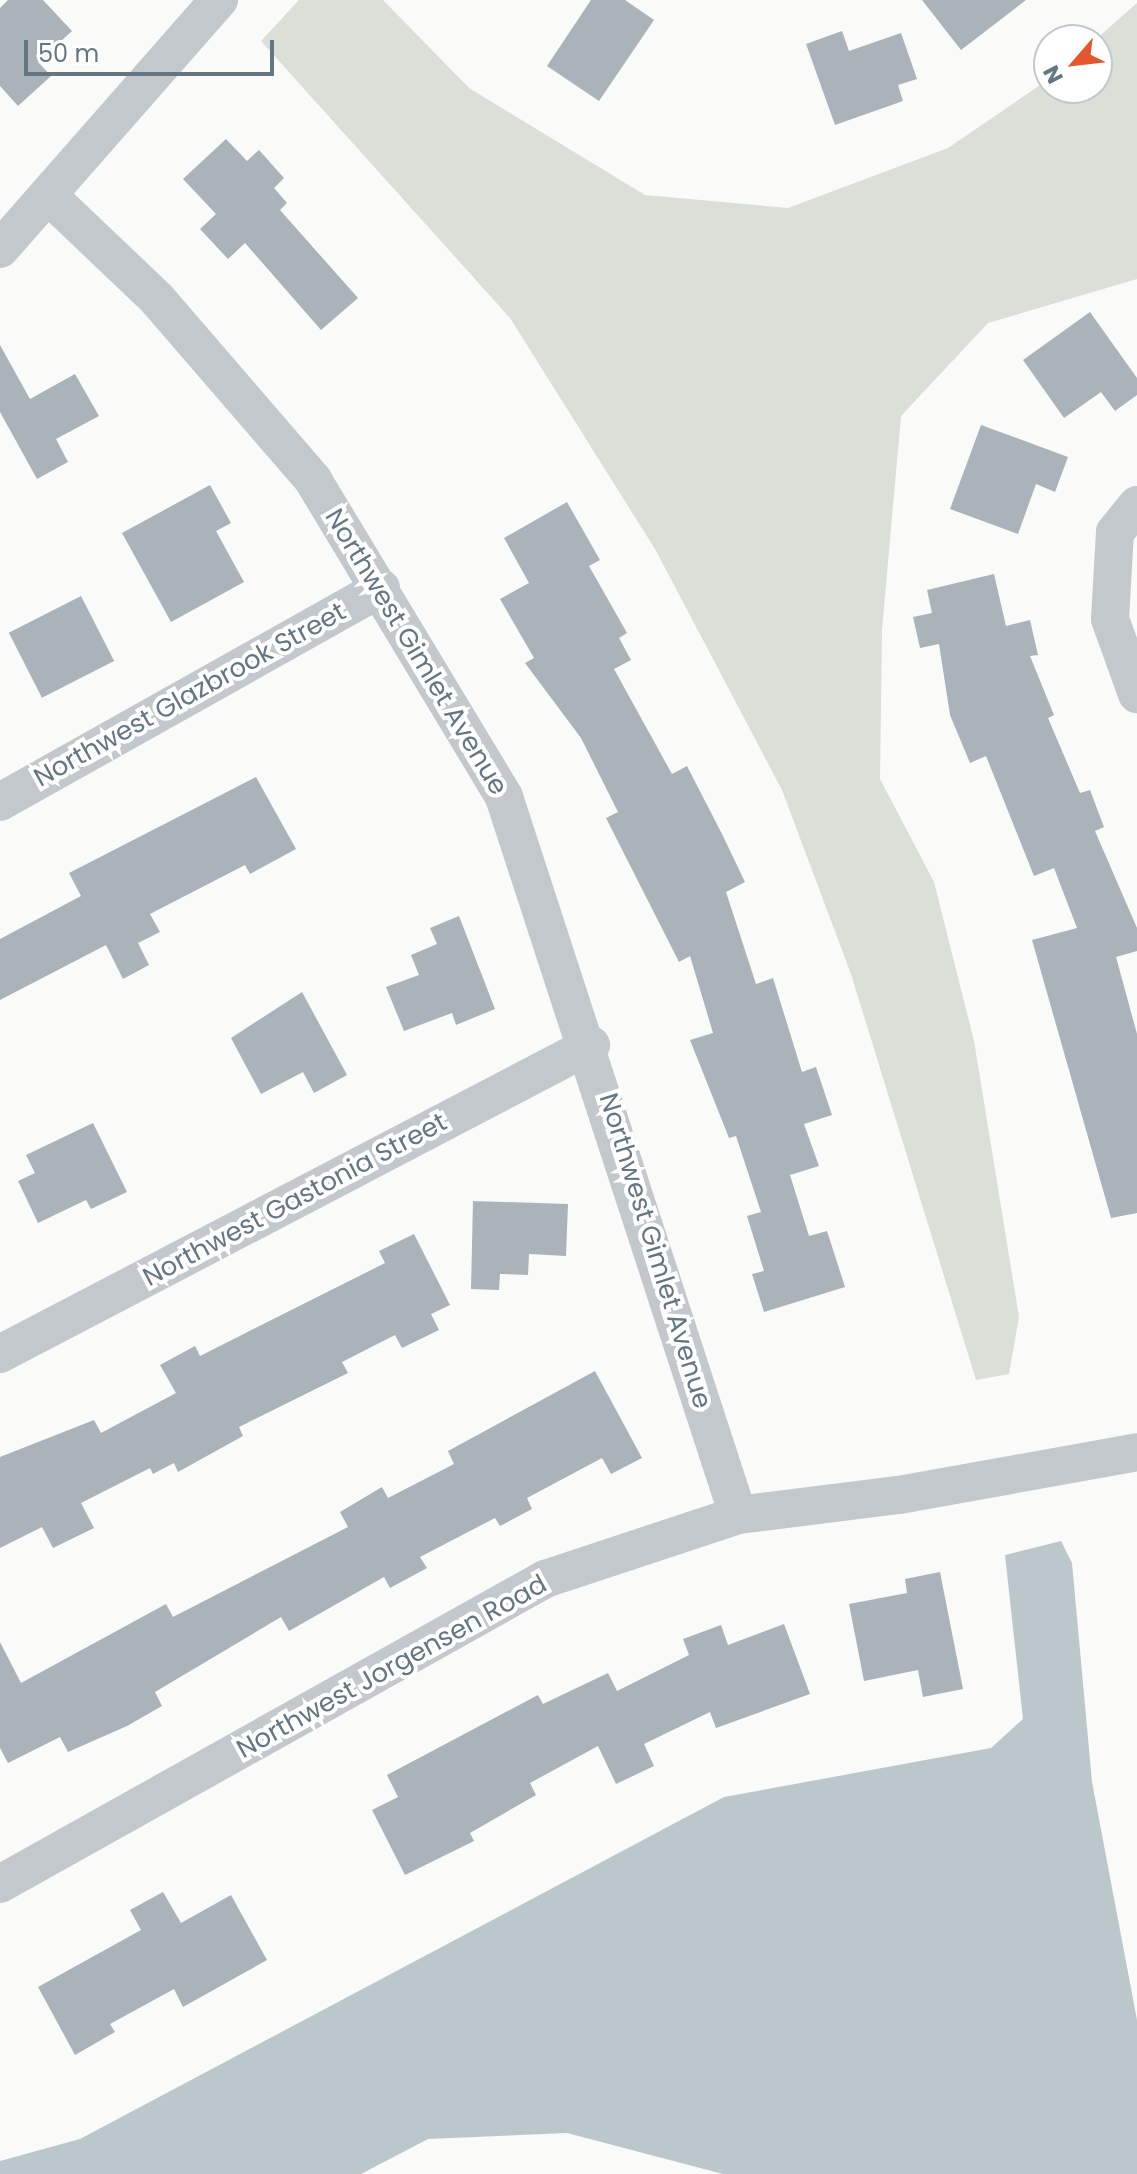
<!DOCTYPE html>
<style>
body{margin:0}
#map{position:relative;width:1137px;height:2174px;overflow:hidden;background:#fafaf8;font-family:Poppins,sans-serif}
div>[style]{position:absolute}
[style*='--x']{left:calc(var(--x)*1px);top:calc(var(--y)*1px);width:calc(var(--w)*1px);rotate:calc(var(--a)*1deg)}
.green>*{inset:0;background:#dadfd7}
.water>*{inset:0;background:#bbc7cb}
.building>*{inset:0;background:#aab3b9;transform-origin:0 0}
.street>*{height:38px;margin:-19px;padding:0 19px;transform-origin:19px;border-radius:19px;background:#c3c8cc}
span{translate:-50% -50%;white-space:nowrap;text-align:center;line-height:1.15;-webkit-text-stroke:8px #fff;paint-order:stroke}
.street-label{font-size:26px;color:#657683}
.north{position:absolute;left:1033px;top:24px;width:80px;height:80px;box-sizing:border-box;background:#fff;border:2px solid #c1c8cd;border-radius:50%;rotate:242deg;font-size:22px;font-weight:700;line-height:32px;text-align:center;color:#657683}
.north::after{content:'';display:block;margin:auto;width:28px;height:36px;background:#e4572e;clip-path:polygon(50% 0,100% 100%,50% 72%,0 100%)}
.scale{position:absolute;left:24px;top:40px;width:250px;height:36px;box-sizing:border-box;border:4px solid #657683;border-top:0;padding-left:10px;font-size:24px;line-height:28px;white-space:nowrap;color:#657683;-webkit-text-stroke:6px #fff;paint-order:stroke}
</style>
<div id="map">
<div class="green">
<div style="clip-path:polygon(299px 0,383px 0,469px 88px,645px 195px,788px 208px,948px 148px,1049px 79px,1049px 88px,1097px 88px,1095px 40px,1137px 3px,1137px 279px,988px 323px,901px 416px,882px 630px,880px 779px,934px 882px,974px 1041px,1019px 1317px,1009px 1374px,976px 1380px,851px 974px,782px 790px,655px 549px,510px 318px,261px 41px)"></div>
</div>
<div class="water">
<div style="clip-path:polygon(1061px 1541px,1072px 1563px,1092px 1782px,1137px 2020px,1137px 2174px,723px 2174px,567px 2133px,428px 2139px,361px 2174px,0 2174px,0 2161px,80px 2139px,724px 1797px,991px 1748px,1023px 1719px,1005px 1555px)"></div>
</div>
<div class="building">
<div style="clip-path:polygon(8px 0,43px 0,72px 31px,38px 62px,51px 76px,18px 106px,0 86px,0 8px)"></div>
<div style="clip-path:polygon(591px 0,625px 0,654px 20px,599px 101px,547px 66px)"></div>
<div style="clip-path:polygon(922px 0,1026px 0,961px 50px)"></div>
<div style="clip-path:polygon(842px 31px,849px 51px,901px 33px,917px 79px,898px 85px,903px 101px,835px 125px,806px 44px)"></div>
<div style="clip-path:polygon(226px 139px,247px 161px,259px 150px,284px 178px,274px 188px,287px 203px,280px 210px,358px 298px,321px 330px,245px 243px,228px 259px,200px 229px,216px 214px,183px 179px)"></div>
<div style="clip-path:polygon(1090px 312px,1137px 378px,1137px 395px,1115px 411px,1101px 392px,1064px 418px,1023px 360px)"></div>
<div style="clip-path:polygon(0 345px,30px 399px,75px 374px,99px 416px,56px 439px,68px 462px,37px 479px,0 412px)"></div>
<div style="clip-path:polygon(981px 425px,1068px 457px,1055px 492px,1036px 484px,1018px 534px,950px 509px)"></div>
<div style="clip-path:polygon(210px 485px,231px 523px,216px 531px,244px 582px,171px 622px,122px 533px)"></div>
<div style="clip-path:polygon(567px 502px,600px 560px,589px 566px,627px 633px,619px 638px,631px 660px,614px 669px,672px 774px,687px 766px,722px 834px,745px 882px,726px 892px,756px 984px,773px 978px,802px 1072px,816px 1067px,832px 1115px,804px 1124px,819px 1166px,790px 1175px,809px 1236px,827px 1231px,845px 1287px,764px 1312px,752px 1274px,764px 1271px,747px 1216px,761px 1212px,736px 1136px,729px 1138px,690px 1040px,713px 1033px,690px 956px,679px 962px,606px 818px,618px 812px,581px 738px,525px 663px,534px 658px,500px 599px,529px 583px,504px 538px)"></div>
<div style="clip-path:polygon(994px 574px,1006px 626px,1030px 620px,1038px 655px,1030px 656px,1054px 715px,1048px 718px,1080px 793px,1090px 790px,1104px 827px,1095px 831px,1137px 928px,1137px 951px,1116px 957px,1137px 1034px,1137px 1213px,1111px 1218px,1032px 940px,1077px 928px,1054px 868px,1034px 876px,986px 756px,970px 763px,950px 715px,939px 644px,920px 648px,913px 617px,932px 613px,927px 590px)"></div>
<div style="left:81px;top:596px;width:73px;height:81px;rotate:63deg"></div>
<div style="clip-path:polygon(256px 777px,296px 849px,250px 874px,245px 865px,150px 914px,160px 932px,138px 943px,149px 965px,123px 979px,106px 945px,0 1000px,0 939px,81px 896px,69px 873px)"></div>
<div style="clip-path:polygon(459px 916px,495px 1009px,456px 1025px,452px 1013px,404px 1031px,386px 987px,419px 975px,411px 955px,437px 944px,430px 928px)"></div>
<div style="clip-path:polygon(302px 992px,347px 1075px,314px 1093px,303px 1072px,261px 1094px,231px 1038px)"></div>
<div style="clip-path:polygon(93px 1123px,127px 1192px,91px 1209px,86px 1200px,38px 1223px,18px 1181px,35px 1173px,26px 1155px)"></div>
<div style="clip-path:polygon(473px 1201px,568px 1204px,566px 1256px,529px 1254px,528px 1275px,500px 1274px,499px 1290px,471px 1289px)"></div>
<div style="clip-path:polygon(414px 1234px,450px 1305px,431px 1314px,439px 1330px,402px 1348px,395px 1335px,342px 1362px,348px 1373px,239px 1427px,243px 1436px,178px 1472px,174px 1463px,153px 1474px,150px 1468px,81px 1503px,94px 1528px,53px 1548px,42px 1527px,0 1548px,0 1457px,94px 1420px,101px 1433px,176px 1393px,160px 1365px,195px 1346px,200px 1356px,385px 1263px,379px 1251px)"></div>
<div style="clip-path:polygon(595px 1371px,642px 1458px,611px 1474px,602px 1458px,527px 1498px,532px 1509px,500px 1526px,495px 1518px,420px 1557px,427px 1568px,390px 1588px,384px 1577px,289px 1631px,281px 1617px,155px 1692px,162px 1706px,127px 1726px,68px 1752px,60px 1737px,8px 1763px,0 1748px,0 1642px,21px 1683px,166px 1604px,173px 1617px,348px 1527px,340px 1512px,382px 1487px,388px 1498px,454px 1464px,448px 1451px)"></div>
<div style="clip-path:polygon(940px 1572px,963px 1689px,923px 1697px,918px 1670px,864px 1681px,849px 1604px,907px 1593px,905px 1579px)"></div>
<div style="clip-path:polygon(784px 1624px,810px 1694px,716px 1728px,710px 1712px,644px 1744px,654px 1766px,616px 1784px,598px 1746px,530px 1783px,536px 1795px,470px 1833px,474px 1841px,405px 1875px,372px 1810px,398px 1797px,387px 1775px,538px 1695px,543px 1704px,608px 1673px,617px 1691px,689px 1655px,683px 1639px,721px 1625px,728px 1645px)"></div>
<div style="clip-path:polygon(163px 1892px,181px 1923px,231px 1895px,267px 1960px,183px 2007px,174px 1989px,110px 2024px,115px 2032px,75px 2055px,38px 1987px,141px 1930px,130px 1910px)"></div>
</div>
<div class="street">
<div style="--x:50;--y:197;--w:148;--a:43.6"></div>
<div style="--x:157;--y:299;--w:239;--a:49.2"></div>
<div style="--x:313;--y:480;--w:370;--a:58.9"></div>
<div style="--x:504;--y:797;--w:755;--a:71.95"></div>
<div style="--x:0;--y:249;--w:332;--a:-48.7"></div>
<div style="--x:1137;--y:505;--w:35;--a:129"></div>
<div style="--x:1115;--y:532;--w:87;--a:93.3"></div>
<div style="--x:1110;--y:619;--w:80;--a:70.2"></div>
<div style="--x:0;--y:802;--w:437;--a:-29.3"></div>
<div style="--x:0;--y:1354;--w:667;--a:-27.6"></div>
<div style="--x:0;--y:1884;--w:625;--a:-29.23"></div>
<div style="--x:545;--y:1579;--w:203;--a:-18.3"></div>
<div style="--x:738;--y:1515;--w:162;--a:-7.1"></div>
<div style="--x:899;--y:1495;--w:242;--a:-10.2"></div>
</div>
<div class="street-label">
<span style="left:416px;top:652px;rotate:59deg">Northwest Gimlet Avenue</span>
<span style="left:190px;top:695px;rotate:-29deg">Northwest Glazbrook Street</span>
<span style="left:295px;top:1200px;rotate:-28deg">Northwest Gastonia Street</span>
<span style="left:655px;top:1251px;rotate:73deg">Northwest Gimlet Avenue</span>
<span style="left:392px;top:1667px;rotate:-29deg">Northwest Jorgensen Road</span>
</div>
<div class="north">N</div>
<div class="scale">50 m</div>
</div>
